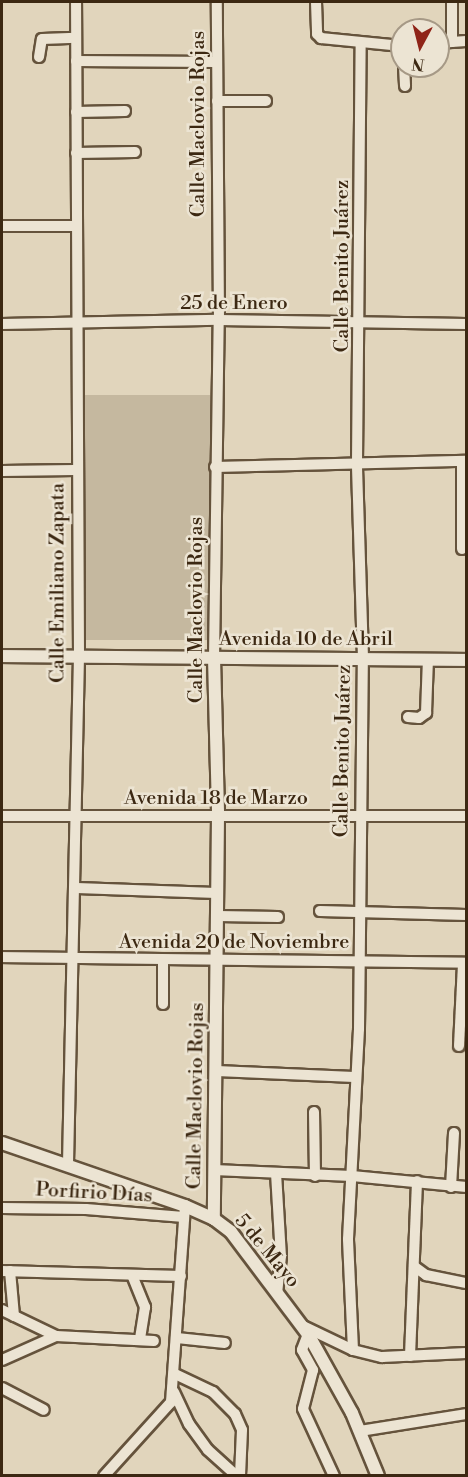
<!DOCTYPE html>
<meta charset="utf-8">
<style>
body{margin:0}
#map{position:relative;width:468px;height:1477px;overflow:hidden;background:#e1d5bc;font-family:"Libre Bodoni",serif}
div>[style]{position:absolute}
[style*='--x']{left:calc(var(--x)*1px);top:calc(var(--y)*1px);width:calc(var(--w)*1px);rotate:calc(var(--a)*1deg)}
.green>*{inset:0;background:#c5b89f;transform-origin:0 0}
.roads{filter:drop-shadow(2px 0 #65533c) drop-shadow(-2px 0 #65533c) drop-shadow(0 2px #65533c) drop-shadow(0 -2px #65533c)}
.minor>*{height:10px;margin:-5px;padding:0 5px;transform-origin:5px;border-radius:5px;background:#ece4d3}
.tertiary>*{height:12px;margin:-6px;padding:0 6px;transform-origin:6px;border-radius:6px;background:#ece4d3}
span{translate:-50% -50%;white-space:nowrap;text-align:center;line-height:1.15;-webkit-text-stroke:5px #ece4d3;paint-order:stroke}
.street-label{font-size:20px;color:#3c2812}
.frame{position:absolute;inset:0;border:3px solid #3c2812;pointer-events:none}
.north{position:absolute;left:390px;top:18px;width:60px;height:60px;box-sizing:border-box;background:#ece4d3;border:2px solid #a69986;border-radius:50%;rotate:187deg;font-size:16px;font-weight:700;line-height:24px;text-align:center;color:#3c2812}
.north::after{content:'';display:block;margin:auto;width:21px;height:27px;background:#8f2418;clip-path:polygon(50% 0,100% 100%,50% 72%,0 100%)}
</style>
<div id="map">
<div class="green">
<div style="left:210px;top:395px;width:245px;height:125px;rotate:90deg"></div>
</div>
<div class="roads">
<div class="minor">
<div style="--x:316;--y:2;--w:32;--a:88"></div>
<div style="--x:317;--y:34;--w:6;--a:45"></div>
<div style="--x:321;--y:38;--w:81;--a:5.6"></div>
<div style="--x:452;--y:42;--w:40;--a:-90"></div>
<div style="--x:438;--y:43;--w:28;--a:-4"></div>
<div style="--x:39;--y:57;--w:18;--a:-81"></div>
<div style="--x:42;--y:39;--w:34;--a:-2"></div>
<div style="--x:76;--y:61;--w:140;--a:0.4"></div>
<div style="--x:404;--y:66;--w:20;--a:87"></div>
<div style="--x:217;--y:101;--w:49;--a:0"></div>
<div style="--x:76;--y:112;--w:49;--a:-1.2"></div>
<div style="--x:76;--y:153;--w:59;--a:-1"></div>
<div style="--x:2;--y:226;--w:74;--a:0"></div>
<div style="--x:2;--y:324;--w:217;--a:-1.1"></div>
<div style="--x:219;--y:320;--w:247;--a:0.9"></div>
<div style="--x:462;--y:461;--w:88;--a:90"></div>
<div style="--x:215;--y:467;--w:251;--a:-1.4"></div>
<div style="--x:2;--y:471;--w:73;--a:-0.8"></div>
<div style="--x:214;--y:658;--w:338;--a:-89.2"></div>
<div style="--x:219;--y:320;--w:318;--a:-90.4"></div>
<div style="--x:408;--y:717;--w:11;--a:5"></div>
<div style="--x:419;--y:718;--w:9;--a:-36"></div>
<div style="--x:426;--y:713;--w:54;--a:-87.9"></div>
<div style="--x:2;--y:816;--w:464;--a:0"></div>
<div style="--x:75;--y:888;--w:143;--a:2"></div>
<div style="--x:320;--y:911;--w:146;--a:1.6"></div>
<div style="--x:218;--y:916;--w:60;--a:1"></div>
<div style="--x:2;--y:957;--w:464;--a:0.7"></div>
<div style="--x:163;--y:961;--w:43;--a:90"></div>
<div style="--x:459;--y:1046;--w:83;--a:-87.2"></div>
<div style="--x:216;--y:1071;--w:139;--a:2.5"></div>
<div style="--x:314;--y:1112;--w:64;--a:89.1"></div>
<div style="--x:68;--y:1164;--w:509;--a:-88.76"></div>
<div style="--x:79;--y:655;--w:653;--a:-90.26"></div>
<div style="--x:214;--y:1170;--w:138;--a:2.5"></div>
<div style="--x:352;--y:1176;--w:115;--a:5.5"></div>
<div style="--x:276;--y:1173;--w:83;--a:86.6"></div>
<div style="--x:281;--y:1256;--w:36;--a:96"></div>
<div style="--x:451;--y:1187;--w:54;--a:-86.8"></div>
<div style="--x:2;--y:1208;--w:84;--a:0.7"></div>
<div style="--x:86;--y:1209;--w:98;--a:4.7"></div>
<div style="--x:415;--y:1267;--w:14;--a:36"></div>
<div style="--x:426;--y:1275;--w:41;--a:11.3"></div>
<div style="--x:2;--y:1271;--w:179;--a:1.6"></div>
<div style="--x:10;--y:1271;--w:45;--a:84.9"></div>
<div style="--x:132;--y:1275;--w:35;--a:68"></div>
<div style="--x:145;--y:1307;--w:33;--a:99"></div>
<div style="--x:2;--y:1310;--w:60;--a:25.7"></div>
<div style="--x:56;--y:1336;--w:59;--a:156"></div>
<div style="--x:303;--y:1326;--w:55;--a:25.6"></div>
<div style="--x:353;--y:1350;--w:30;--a:14"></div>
<div style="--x:382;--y:1357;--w:84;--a:-2.7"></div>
<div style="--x:308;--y:1334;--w:17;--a:111"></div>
<div style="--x:302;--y:1350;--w:23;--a:61"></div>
<div style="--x:313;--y:1370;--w:40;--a:104.4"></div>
<div style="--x:303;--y:1409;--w:74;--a:65.2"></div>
<div style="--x:56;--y:1336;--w:98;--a:2.9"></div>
<div style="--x:177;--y:1338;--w:48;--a:5.9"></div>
<div style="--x:353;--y:1350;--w:111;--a:-92.6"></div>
<div style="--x:348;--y:1239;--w:210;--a:-87"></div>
<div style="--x:359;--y:1029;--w:371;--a:-89.4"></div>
<div style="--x:363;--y:658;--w:196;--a:-91.8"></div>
<div style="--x:357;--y:462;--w:417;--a:-89.5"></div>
<div style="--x:410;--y:1356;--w:175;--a:-87.7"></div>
<div style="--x:175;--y:1374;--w:42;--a:25.3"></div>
<div style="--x:213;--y:1392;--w:31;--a:45"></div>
<div style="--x:235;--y:1414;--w:17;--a:66"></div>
<div style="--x:242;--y:1430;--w:46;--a:92.5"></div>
<div style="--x:2;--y:1388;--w:47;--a:27.6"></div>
<div style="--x:174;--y:1392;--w:35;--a:65"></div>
<div style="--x:189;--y:1424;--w:32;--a:54"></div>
<div style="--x:208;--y:1450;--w:39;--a:42"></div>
<div style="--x:360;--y:1431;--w:107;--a:-9.1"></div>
<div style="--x:104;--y:1476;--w:100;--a:-47.8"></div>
<div style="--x:171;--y:1402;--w:196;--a:-85.9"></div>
</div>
<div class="tertiary">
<div style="--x:2;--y:656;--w:464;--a:0.5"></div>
<div style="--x:214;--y:658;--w:158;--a:88.5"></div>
<div style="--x:218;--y:816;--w:403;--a:90.6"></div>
<div style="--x:2;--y:1143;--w:194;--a:19"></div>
<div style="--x:185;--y:1206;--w:32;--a:24"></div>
<div style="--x:214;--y:1219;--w:21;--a:37"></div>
<div style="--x:231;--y:1232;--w:128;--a:53"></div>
<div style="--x:308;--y:1334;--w:90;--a:60.9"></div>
<div style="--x:352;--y:1413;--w:68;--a:67.6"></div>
</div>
</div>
<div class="street-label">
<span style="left:198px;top:124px;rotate:-90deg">Calle Maclovio Rojas</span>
<span style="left:342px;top:266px;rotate:-90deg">Calle Benito Juárez</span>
<span style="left:234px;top:303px">25 de Enero</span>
<span style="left:58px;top:583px;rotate:-90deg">Calle Emiliano Zapata</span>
<span style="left:196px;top:610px;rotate:-90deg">Calle Maclovio Rojas</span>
<span style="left:306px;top:639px">Avenida 10 de Abril</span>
<span style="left:343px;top:751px;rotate:-89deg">Calle Benito Juárez</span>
<span style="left:216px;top:798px">Avenida 18 de Marzo</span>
<span style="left:234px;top:942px">Avenida 20 de Noviembre</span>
<span style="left:196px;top:1096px;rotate:-89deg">Calle Maclovio Rojas</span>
<span style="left:94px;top:1193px;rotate:3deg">Porfirio Días</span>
<span style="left:267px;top:1251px;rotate:50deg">5 de Mayo</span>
</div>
<div class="frame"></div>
<div class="north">N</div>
</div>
